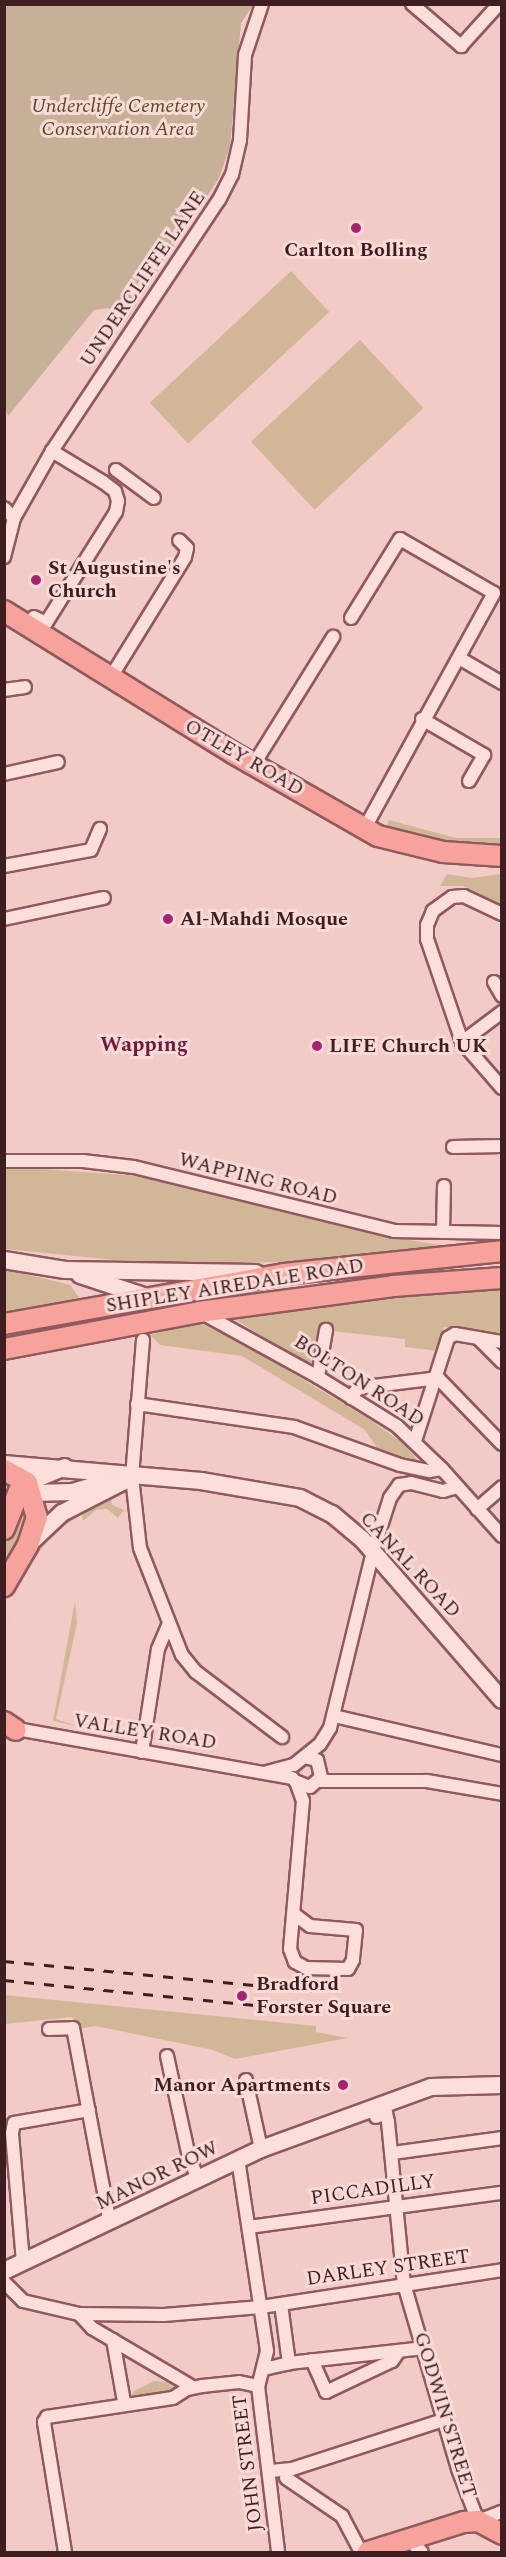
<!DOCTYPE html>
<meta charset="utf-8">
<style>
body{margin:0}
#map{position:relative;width:506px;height:2557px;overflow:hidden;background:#f2cac6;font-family:Spectral,serif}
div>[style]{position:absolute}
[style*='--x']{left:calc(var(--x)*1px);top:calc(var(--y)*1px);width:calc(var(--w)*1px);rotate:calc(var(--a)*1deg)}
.green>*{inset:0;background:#d2b698;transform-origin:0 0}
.cemetery>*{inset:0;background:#c6b098}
.roads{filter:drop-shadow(2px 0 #90595d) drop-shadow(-2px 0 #90595d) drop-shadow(0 2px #90595d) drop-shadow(0 -2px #90595d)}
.street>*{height:12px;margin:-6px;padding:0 6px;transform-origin:6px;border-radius:6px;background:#fcdeda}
.secondary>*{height:16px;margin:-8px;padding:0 8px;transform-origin:8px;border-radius:8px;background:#fcdeda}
.primary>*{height:20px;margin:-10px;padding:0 10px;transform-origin:10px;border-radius:10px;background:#f7a39c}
.rail>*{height:3px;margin-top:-1.5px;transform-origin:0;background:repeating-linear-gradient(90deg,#3f1e22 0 10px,transparent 0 20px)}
.dots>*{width:16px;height:16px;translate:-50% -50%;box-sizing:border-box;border:3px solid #f9dad6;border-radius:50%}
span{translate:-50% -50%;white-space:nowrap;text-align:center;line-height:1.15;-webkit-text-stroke:6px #f9dad6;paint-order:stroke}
.park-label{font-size:20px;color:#5d4823;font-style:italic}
.poi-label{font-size:20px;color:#3f1e22;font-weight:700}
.left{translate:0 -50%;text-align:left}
.right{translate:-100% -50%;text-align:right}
.street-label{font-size:20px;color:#3f1e22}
.neighbourhood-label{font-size:21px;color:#6f1a3c;font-weight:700}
.frame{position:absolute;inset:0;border:6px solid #3f1e22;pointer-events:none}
</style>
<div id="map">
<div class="green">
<div style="left:291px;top:271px;width:56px;height:193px;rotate:47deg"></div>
<div style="left:360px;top:340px;width:93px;height:149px;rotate:47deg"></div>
<div style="clip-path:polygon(389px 820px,456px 838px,501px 838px,501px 848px,441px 846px,385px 829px)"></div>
<div style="clip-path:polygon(447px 874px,472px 878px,501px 874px,501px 906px,463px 886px,440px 886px)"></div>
<div style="clip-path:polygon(4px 1166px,138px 1176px,384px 1236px,446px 1246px,281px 1262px,155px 1264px,5px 1249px)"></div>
<div style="clip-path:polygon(5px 1269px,70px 1285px,81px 1300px,5px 1312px)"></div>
<div style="clip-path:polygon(501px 1285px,501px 1337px,444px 1327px,438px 1351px,405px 1347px,405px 1339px,322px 1330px,312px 1367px,236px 1320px,237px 1316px,333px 1298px)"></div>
<div style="clip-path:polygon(198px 1322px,242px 1343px,367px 1418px,404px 1444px,419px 1462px,377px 1448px,365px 1430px,242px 1356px,160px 1345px,150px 1335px)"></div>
<div style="clip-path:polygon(111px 1499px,112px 1505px,124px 1510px,118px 1518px,107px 1509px,96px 1510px,83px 1521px,81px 1511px)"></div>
<div style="clip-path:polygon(14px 1512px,25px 1512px,27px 1524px,9px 1557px,5px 1555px,4px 1542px)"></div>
<div style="clip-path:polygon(73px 1515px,75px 1519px,55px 1531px,18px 1580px,7px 1633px,20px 1573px,51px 1532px)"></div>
<div style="clip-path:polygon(75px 1601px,77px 1623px,56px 1719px,77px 1726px,53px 1721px)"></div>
<div style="clip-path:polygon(4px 1995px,316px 2026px,316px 2032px,348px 2038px,235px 2059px,213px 2050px,96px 2026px,77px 2029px,72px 2017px,5px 2024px)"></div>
<div style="clip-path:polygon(154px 2381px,167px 2382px,176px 2389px,130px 2399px,134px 2391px)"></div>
</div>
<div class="cemetery">
<div style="clip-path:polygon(4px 5px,253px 5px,241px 23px,230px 146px,219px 178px,127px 319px,108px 308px,94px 310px,8px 416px,4px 404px)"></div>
</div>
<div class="roads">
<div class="street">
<div style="--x:412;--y:4;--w:65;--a:40.6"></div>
<div style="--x:461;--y:46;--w:57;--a:-47.9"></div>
<div style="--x:116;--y:470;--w:47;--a:36.4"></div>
<div style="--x:4;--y:508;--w:14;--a:45"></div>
<div style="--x:4;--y:557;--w:40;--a:-75.6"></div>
<div style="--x:14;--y:518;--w:77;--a:-60.4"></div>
<div style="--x:52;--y:451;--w:301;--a:-56.4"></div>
<div style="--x:219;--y:200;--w:28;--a:-63"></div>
<div style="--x:232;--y:175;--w:36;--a:-77"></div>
<div style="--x:240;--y:140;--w:85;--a:-86.6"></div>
<div style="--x:245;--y:55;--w:54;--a:-71.6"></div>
<div style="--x:34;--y:617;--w:13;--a:27"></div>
<div style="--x:46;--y:623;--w:131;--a:-57.8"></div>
<div style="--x:116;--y:512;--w:11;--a:-80"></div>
<div style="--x:118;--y:501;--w:10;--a:-107"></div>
<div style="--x:115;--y:491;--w:15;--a:-143"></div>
<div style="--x:103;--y:482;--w:60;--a:-148.7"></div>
<div style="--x:351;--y:618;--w:93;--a:-58.2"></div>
<div style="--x:400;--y:539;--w:108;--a:29.9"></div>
<div style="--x:494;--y:593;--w:268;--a:118.8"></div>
<div style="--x:459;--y:658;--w:50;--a:30.2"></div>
<div style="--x:111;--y:677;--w:141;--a:-58.3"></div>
<div style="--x:185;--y:557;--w:9;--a:-77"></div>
<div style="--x:187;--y:548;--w:11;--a:-135"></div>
<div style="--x:4;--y:690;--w:21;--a:-8"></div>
<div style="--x:422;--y:719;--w:72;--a:30.1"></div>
<div style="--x:484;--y:755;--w:30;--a:120"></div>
<div style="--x:254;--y:764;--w:150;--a:-58.1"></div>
<div style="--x:4;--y:774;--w:55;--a:-12.5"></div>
<div style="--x:4;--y:866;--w:88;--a:-10.4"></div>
<div style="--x:91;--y:850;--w:23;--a:-67"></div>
<div style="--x:502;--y:914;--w:42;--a:-154.7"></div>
<div style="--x:464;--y:896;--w:12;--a:175"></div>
<div style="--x:452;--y:897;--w:24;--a:144"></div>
<div style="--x:433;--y:911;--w:15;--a:113"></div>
<div style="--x:427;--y:925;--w:14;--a:90"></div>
<div style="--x:427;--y:939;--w:109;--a:71.2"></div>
<div style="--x:462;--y:1042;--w:61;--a:49"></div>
<div style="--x:4;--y:919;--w:102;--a:-11.9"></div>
<div style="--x:494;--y:982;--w:16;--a:60"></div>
<div style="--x:462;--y:1042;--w:50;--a:-36.9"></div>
<div style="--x:453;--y:1147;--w:49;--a:-1.2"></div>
<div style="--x:4;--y:1161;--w:79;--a:0"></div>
<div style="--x:83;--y:1161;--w:51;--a:6.7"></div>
<div style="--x:134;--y:1167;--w:268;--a:13.8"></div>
<div style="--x:394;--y:1231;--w:108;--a:1.1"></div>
<div style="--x:443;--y:1232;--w:46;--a:-88.8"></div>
<div style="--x:200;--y:1312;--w:135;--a:28.8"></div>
<div style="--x:318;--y:1377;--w:93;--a:31.8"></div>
<div style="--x:397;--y:1426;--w:62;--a:43.7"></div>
<div style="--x:442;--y:1469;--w:90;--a:48.2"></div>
<div style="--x:478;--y:1338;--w:34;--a:45"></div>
<div style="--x:143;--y:1340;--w:137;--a:94.6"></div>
<div style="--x:132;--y:1477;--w:71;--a:83.6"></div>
<div style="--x:140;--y:1548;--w:115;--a:68.6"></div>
<div style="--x:182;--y:1655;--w:22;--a:51"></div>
<div style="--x:196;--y:1672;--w:108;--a:37.1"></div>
<div style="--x:318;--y:1377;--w:48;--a:-80.3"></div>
<div style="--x:351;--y:1398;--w:12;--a:-55"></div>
<div style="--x:358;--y:1388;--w:81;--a:-7.1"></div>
<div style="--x:438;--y:1378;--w:92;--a:45.9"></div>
<div style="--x:137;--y:1404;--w:159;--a:8.3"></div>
<div style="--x:294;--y:1427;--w:113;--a:19.7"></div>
<div style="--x:400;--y:1465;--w:30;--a:12"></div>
<div style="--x:429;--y:1471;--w:13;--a:-9"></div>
<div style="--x:415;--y:1441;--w:108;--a:-72.2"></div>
<div style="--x:448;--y:1338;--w:8;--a:-30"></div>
<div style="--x:455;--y:1334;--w:48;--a:9.7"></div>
<div style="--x:477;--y:1509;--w:33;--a:-41"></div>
<div style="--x:334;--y:1716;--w:172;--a:13.1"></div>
<div style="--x:11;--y:1728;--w:286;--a:10.1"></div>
<div style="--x:142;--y:1752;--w:104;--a:-81.2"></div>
<div style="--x:158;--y:1649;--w:28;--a:-67"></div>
<div style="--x:267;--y:1772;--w:28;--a:-15"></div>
<div style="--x:294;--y:1765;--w:33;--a:-39"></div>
<div style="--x:320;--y:1744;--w:19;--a:-58"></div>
<div style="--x:330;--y:1728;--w:182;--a:-76.3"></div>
<div style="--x:373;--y:1551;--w:56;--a:-72.2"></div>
<div style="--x:390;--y:1498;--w:16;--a:-55"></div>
<div style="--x:399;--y:1485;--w:12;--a:-9"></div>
<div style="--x:411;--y:1483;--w:33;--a:14"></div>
<div style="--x:443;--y:1491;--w:15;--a:-16"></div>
<div style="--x:295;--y:1781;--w:16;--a:22"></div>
<div style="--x:310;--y:1787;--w:15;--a:-42"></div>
<div style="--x:321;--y:1777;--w:17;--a:-103"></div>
<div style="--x:317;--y:1760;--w:13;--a:-167"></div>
<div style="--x:319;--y:1781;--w:108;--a:0"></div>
<div style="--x:427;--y:1781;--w:76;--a:9.8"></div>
<div style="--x:294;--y:1914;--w:20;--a:37"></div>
<div style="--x:310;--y:1926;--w:46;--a:5"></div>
<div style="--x:356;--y:1930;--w:30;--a:96"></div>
<div style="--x:353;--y:1960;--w:10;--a:119"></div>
<div style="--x:348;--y:1969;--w:42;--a:-178.6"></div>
<div style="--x:306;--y:1968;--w:13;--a:-151"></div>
<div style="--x:295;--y:1962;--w:14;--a:-111"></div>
<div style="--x:290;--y:1949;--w:149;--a:-85"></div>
<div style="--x:303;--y:1801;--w:20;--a:-110"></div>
<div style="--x:49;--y:2029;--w:24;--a:-2"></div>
<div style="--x:73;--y:2028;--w:198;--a:79.3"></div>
<div style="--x:167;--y:2056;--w:103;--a:77.7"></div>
<div style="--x:189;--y:2157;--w:24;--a:68"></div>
<div style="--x:246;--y:2080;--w:71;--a:77.7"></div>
<div style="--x:376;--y:2117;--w:11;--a:-22"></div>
<div style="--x:386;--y:2113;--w:9;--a:77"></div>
<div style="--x:388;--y:2122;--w:163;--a:84.4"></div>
<div style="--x:404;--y:2284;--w:193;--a:73.7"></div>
<div style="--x:458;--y:2469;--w:56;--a:69"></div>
<div style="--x:478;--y:2521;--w:26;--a:-21"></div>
<div style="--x:393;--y:2153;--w:110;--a:-7.8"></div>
<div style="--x:238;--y:2159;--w:194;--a:81.4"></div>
<div style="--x:267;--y:2351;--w:36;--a:104"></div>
<div style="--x:258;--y:2386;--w:167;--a:83.1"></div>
<div style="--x:249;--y:2227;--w:255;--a:-7.7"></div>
<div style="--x:23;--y:2262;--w:129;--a:-94.9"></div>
<div style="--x:12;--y:2133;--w:10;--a:-79"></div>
<div style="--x:14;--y:2123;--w:76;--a:-9.8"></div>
<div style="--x:4;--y:2282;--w:27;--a:45"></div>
<div style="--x:23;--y:2301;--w:57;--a:13.1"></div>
<div style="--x:79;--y:2314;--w:85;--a:0.7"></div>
<div style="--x:164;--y:2315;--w:97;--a:-4.7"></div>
<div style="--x:261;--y:2307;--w:244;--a:-8.7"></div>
<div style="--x:281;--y:2304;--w:60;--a:82.3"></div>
<div style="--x:79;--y:2314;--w:19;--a:47"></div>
<div style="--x:92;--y:2328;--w:113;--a:30.4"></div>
<div style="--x:113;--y:2340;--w:63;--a:79.9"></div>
<div style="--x:312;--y:2360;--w:35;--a:66"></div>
<div style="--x:326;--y:2392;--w:73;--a:-25.2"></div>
<div style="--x:392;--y:2361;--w:12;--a:-55"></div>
<div style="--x:264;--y:2369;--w:26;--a:-13"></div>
<div style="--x:289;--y:2363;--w:136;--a:-6.3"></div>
<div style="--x:270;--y:2471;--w:22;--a:-5"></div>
<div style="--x:292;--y:2469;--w:160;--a:-17.9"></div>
<div style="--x:286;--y:2478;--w:68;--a:34.2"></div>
<div style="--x:342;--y:2516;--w:41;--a:62.2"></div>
<div style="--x:410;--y:2541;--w:16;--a:43"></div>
<div style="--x:65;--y:2552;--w:132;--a:-99.2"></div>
<div style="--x:44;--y:2422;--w:6;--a:-59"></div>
<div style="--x:47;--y:2417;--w:127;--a:-8.6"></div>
<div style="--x:173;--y:2398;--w:17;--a:-33"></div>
<div style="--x:187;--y:2389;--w:15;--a:-11"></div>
<div style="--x:202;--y:2386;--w:37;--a:-6"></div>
<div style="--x:239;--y:2382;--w:19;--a:12"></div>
</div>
<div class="secondary">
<div style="--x:4;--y:1260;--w:62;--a:9.3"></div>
<div style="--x:65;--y:1270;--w:191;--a:0.9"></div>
<div style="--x:80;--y:1275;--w:74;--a:18.2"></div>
<div style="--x:4;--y:1464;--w:198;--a:4.9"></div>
<div style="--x:201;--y:1481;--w:100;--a:9.7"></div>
<div style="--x:300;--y:1498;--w:36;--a:27"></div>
<div style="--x:332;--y:1514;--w:39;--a:40"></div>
<div style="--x:362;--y:1539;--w:213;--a:49"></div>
<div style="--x:27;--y:1483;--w:41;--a:-22.8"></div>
<div style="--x:31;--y:1493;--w:42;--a:-1.4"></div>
<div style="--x:73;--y:1492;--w:37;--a:-17"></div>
<div style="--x:28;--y:1545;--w:47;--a:-43.3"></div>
<div style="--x:62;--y:1513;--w:79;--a:-27.2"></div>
<div style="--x:4;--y:2271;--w:284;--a:-25.4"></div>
<div style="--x:261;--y:2149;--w:181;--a:-20"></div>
<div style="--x:431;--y:2087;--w:71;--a:-1.6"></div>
</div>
<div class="primary">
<div style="--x:4;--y:611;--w:269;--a:31.8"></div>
<div style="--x:233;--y:753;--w:167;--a:29.8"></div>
<div style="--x:378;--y:836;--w:67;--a:13.8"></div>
<div style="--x:443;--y:852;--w:59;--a:3.9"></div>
<div style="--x:4;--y:1324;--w:284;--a:-10.1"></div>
<div style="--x:284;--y:1274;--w:219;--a:-6"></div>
<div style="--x:4;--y:1349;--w:198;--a:-10.7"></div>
<div style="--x:199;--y:1312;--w:196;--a:-7.6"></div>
<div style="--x:393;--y:1286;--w:109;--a:-4.2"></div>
<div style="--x:4;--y:1470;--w:26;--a:29"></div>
<div style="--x:27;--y:1483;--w:35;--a:74"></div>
<div style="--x:37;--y:1517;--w:29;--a:108"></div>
<div style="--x:28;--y:1545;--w:48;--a:120.3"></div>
<div style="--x:4;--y:1529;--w:41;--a:-68.5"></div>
<div style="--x:19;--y:1491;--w:11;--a:-45"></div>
<div style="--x:4;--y:1722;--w:14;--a:34"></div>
<div style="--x:368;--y:2552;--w:101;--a:-17.4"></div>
<div style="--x:464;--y:2522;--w:14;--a:-4"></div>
<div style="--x:478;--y:2521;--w:27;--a:28"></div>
</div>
</div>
<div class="rail">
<div style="--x:4;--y:1961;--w:311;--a:5.5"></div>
<div style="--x:4;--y:1980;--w:310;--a:5.7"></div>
</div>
<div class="dots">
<div style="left:356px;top:228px;background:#a42473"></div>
<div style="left:36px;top:580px;background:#a42473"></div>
<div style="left:168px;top:919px;background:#a42473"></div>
<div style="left:317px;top:1046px;background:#a42473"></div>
<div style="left:242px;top:1996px;background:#a42473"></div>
<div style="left:343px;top:2085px;background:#a42473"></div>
</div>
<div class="park-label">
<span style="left:118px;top:118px">Undercliffe Cemetery<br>Conservation Area</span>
</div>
<div class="poi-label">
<span style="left:356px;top:250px">Carlton Bolling</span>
<span class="left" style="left:48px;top:580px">St Augustine's<br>Church</span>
<span class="left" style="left:180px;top:919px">Al‐Mahdi Mosque</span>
<span class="left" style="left:329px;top:1046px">LIFE Church UK</span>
<span class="left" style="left:256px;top:1996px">Bradford<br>Forster Square</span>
<span class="right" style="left:331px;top:2085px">Manor Apartments</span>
</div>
<div class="street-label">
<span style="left:143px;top:279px;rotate:-56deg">UNDERCLIFFE LANE</span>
<span style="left:244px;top:758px;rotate:30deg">OTLEY ROAD</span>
<span style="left:258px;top:1179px;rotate:14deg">WAPPING ROAD</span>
<span style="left:235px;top:1286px;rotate:-9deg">SHIPLEY AIREDALE ROAD</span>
<span style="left:359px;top:1381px;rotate:33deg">BOLTON ROAD</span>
<span style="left:410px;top:1565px;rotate:47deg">CANAL ROAD</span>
<span style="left:145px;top:1732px;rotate:9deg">VALLEY ROAD</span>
<span style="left:157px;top:2176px;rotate:-26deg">MANOR ROW</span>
<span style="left:373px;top:2190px;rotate:-8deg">PICCADILLY</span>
<span style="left:388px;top:2268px;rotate:-8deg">DARLEY STREET</span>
<span style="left:445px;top:2415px;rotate:73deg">GODWIN STREET</span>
<span style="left:248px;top:2463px;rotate:-97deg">JOHN STREET</span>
</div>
<div class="neighbourhood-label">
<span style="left:144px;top:1045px">Wapping</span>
</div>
<div class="frame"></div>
</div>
